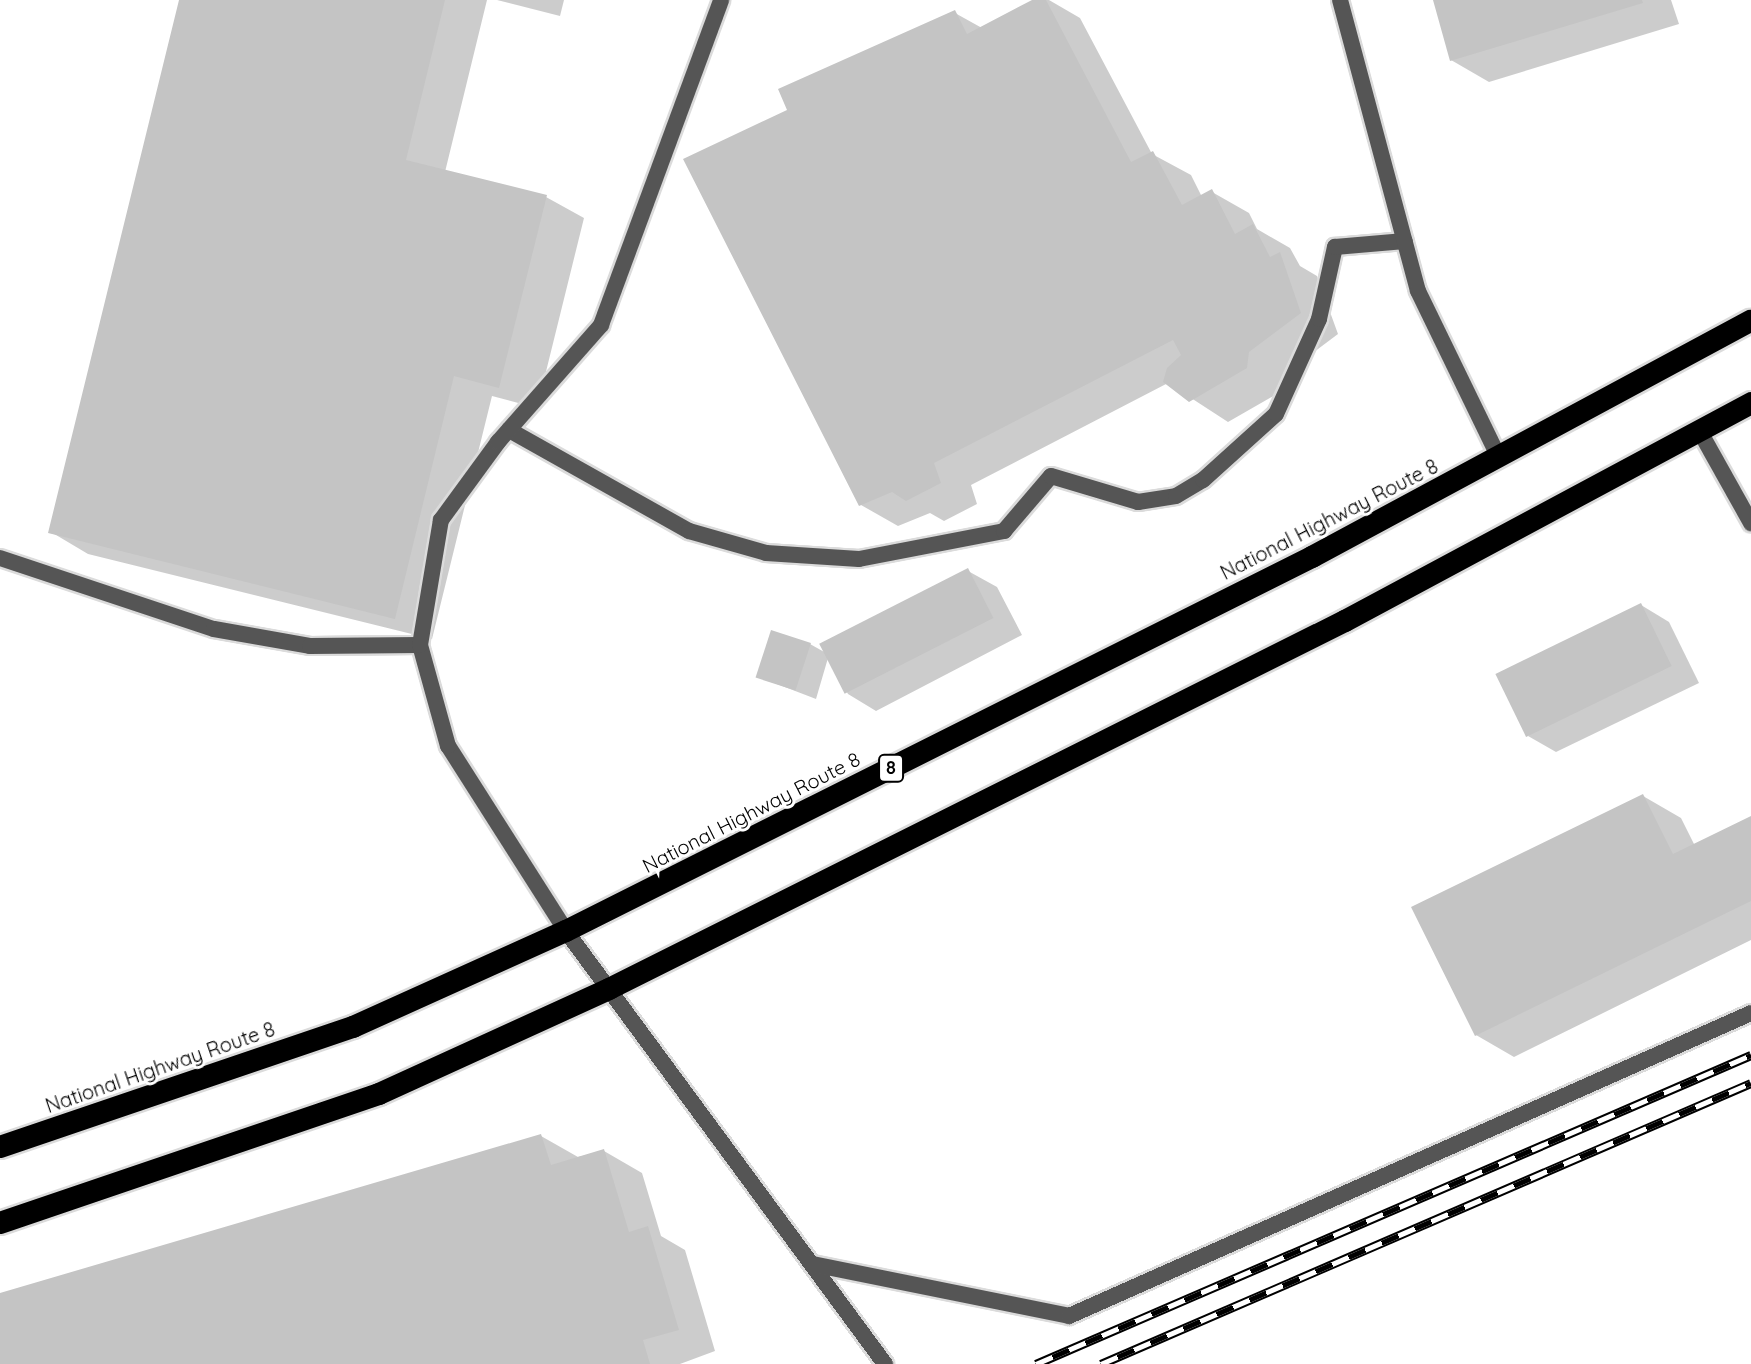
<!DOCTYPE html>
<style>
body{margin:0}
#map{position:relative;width:1751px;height:1364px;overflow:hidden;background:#fff;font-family:Quicksand,sans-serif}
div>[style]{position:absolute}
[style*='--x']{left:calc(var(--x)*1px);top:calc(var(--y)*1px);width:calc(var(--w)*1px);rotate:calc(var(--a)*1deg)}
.shadow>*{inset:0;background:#0003}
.building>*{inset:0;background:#c4c4c4;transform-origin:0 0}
.roads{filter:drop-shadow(2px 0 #dbdbdb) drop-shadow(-2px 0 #dbdbdb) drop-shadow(0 2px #dbdbdb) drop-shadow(0 -2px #dbdbdb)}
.minor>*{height:16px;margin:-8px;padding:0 8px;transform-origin:8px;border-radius:8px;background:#555}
.tertiary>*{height:16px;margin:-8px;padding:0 8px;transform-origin:8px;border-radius:8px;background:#555}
.trunk>*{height:22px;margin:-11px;padding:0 11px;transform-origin:11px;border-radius:11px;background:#000}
.rail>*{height:9px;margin-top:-4.5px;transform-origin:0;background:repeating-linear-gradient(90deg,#fff 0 18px,#000 0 36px);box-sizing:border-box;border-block:2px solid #000}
span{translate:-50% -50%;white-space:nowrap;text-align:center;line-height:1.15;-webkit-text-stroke:6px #fff;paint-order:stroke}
.shield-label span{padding:2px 6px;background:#fff;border:2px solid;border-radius:6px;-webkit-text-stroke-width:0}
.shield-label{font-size:18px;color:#000;font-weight:700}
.street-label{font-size:20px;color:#000}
</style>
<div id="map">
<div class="shadow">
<div style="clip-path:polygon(181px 0,487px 0,445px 172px,546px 197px,584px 218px,537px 408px,492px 396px,432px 639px,88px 554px,51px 532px)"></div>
<div style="clip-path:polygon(497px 0,564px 0,560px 16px)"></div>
<div style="clip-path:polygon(1036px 0,1049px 0,1080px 18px,1152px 154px,1191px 175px,1202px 197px,1212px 192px,1249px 213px,1257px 229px,1290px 248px,1300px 266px,1317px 276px,1338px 334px,1286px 373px,1284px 390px,1228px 422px,1168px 383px,971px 485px,977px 504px,944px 521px,930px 513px,898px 526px,861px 505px,789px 111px,955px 13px,982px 28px)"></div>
<div style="clip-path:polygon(1435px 0,1671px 0,1679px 24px,1489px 82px,1451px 60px)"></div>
<div style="clip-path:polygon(968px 571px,997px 587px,1022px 635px,876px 711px,848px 694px,828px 658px,816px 699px,759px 677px,810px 644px,826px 653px)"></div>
<div style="clip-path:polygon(1641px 605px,1669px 622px,1699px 683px,1556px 752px,1528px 736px)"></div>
<div style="clip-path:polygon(1643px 796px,1681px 818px,1695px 846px,1751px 818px,1751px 940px,1514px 1057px,1476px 1035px)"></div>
<div style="clip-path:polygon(541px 1136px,578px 1157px,604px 1151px,642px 1173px,661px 1236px,685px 1250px,715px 1351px,680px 1364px,0 1364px,0 1295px)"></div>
</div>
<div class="building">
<div style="clip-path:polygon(179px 0,445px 0,406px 160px,547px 195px,499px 388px,454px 376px,395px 619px,48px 533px)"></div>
<div style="clip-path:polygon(1032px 0,1046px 0,1131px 162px,1153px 151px,1182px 205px,1212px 189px,1235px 234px,1253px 224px,1270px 257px,1280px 252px,1301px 313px,1249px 352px,1247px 368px,1189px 402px,1163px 382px,1167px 368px,1181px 355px,1173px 340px,934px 463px,941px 483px,906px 501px,892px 492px,859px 506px,683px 159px,787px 110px,778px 89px,955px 10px,967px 34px)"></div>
<div style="clip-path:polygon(1433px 0,1642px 0,1643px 3px,1450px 61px)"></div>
<div style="left:968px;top:568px;width:56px;height:167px;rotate:63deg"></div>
<div style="left:1641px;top:603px;width:70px;height:162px;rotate:64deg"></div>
<div style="left:771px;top:630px;width:42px;height:50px;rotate:18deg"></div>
<div style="clip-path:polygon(1643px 794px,1673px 854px,1751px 816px,1751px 901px,1475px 1036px,1411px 907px)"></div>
<div style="clip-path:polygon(541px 1134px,551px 1165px,604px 1149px,629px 1232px,648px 1226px,679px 1330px,643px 1340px,650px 1364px,0 1364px,0 1293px)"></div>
</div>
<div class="roads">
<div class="minor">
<div style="--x:509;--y:430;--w:206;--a:29.3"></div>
<div style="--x:689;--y:531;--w:80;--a:15.9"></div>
<div style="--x:766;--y:553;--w:93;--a:3.7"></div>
<div style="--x:859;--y:559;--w:148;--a:-10.9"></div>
<div style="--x:1004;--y:531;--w:72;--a:-49.5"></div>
<div style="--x:1051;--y:476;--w:91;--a:16.6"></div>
<div style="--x:1138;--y:502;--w:38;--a:-9"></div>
<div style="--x:1176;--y:496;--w:31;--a:-31"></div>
<div style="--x:1203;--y:480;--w:98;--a:-42.1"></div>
<div style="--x:1276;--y:414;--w:104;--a:-65.6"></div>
<div style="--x:1319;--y:319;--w:74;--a:-77.5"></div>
<div style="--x:1335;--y:247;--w:70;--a:-4.9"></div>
<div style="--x:1699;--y:430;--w:107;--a:60.8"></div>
<div style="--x:0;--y:558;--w:225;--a:18.4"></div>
<div style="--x:214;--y:629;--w:97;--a:10"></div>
<div style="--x:310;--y:646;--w:110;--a:-0.5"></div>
<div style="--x:566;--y:931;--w:538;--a:53.62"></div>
<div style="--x:812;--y:1264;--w:262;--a:11.4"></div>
<div style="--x:1069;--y:1316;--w:746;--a:-23.95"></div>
</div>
<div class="tertiary">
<div style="--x:1340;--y:0;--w:301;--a:75"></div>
<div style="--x:1418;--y:291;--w:186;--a:64.1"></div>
<div style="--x:566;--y:931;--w:219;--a:-122.5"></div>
<div style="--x:448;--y:746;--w:105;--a:-105.5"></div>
<div style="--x:420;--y:645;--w:127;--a:-80.5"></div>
<div style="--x:441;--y:520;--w:97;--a:-53.8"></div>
<div style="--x:498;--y:442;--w:156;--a:-48.6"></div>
<div style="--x:601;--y:325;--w:346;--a:-69.7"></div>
</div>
<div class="trunk">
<div style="--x:0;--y:1147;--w:373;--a:-18.8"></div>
<div style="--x:353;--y:1027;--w:234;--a:-24.3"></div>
<div style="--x:566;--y:931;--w:835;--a:-26.63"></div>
<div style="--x:1312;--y:557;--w:498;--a:-28.3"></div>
<div style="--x:0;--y:1223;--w:400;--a:-18.8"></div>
<div style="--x:379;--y:1094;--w:253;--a:-24.5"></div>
<div style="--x:609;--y:989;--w:823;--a:-26.57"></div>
<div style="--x:1345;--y:621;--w:461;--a:-28.2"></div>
</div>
</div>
<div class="rail">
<div style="--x:1036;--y:1364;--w:779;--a:-23.37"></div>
<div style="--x:1101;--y:1364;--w:708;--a:-23.38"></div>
</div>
<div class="shield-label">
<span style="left:891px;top:768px">8</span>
</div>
<div class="street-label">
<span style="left:1329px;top:519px;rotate:-27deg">National Highway Route 8</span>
<span style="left:751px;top:812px;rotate:-27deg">National Highway Route 8</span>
<span style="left:160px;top:1067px;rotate:-19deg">National Highway Route 8</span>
</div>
</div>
